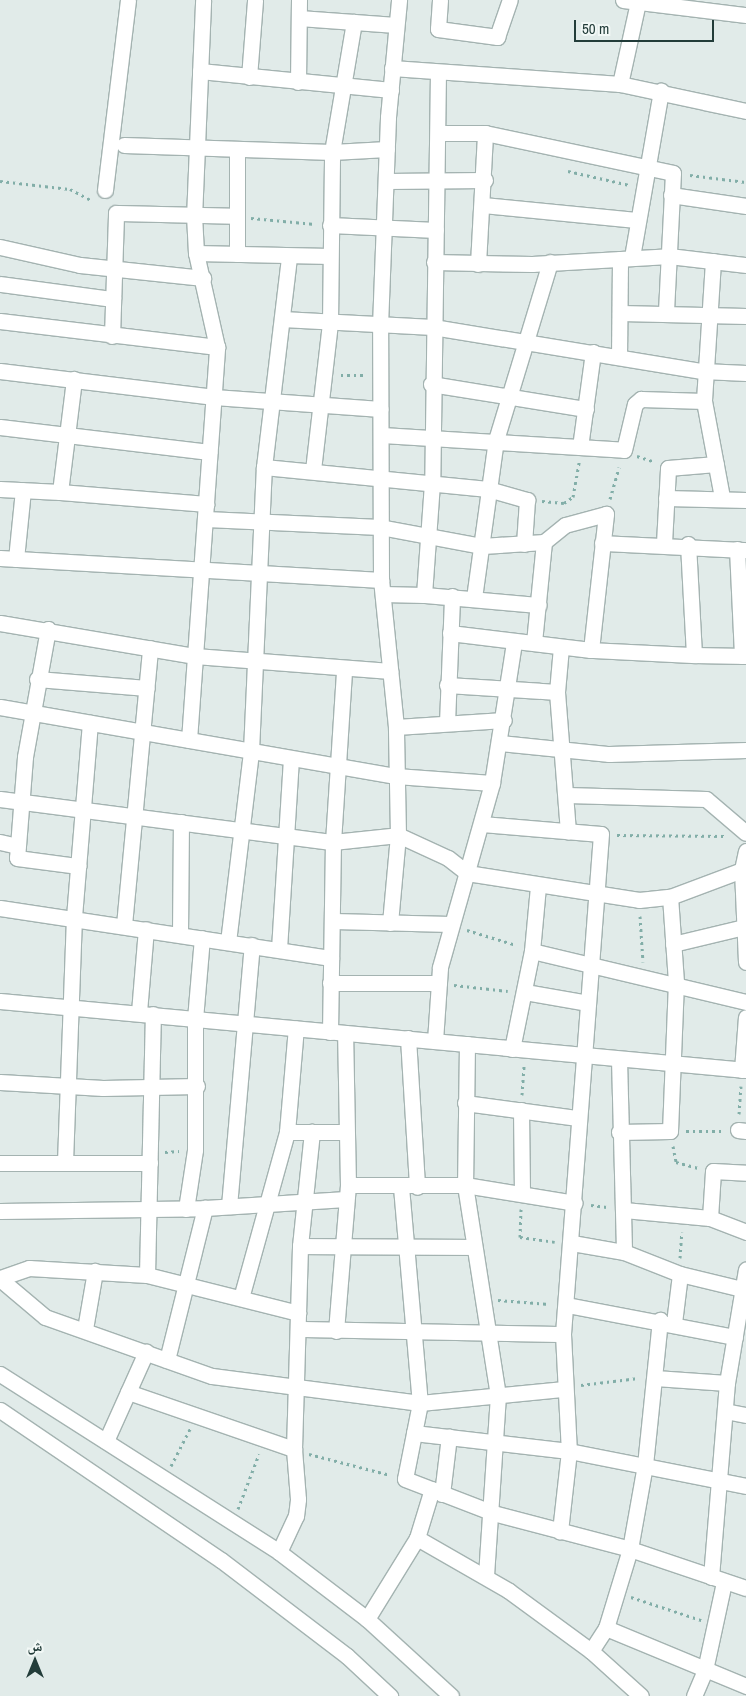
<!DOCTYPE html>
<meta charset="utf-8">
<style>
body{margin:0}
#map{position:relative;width:746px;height:1696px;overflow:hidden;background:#e1ebe9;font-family:"Archivo Narrow","Noto Naskh Arabic",sans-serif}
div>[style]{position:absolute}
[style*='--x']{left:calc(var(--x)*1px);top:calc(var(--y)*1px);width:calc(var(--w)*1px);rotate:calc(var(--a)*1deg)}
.path>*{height:3px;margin-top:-1.5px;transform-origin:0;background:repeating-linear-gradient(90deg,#82aea8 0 2.5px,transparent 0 6.5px)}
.roads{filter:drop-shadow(1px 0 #a4b3b1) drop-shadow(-1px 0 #a4b3b1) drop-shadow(0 1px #a4b3b1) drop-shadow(0 -1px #a4b3b1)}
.minor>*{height:15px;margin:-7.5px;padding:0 7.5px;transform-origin:7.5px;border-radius:7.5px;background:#fff}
span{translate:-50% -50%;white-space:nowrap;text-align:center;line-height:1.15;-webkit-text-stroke:4.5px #f2f8f6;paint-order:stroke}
.north{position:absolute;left:10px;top:1636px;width:50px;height:50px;-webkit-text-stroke:4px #f2f8f6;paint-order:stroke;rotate:0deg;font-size:14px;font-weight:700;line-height:20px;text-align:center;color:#223c39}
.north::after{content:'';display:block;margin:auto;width:18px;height:22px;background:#223c39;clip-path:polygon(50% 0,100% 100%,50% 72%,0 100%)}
.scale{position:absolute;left:574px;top:20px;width:140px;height:22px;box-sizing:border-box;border:2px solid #223c39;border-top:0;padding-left:6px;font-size:15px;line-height:18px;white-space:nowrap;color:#223c39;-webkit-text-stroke:4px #f2f8f6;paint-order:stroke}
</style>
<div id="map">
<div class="path">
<div style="--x:568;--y:171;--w:63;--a:12.9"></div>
<div style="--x:690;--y:175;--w:56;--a:7.1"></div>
<div style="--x:0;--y:181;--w:70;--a:6.5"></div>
<div style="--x:70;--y:189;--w:24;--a:28"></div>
<div style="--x:251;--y:218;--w:64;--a:5.4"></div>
<div style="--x:341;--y:375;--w:24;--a:0"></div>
<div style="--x:637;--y:456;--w:19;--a:18"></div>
<div style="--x:610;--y:499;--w:33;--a:-74"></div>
<div style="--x:542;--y:501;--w:22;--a:5"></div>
<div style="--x:564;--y:503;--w:11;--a:-34"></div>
<div style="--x:573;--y:497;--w:36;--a:-80"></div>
<div style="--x:617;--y:835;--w:108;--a:0.5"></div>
<div style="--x:640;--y:916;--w:46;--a:86.3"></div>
<div style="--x:467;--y:930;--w:51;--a:17"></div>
<div style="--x:454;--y:985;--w:54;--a:6.3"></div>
<div style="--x:522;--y:1095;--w:31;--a:-86"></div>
<div style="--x:739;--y:1114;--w:28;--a:-86"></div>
<div style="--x:686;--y:1131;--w:37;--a:0"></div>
<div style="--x:673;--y:1146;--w:16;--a:79"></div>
<div style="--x:676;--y:1162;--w:23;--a:15"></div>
<div style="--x:165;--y:1152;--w:14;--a:-4"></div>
<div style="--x:591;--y:1205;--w:16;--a:7"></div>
<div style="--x:521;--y:1209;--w:28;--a:92"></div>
<div style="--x:520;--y:1237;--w:35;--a:8"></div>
<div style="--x:680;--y:1258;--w:26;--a:-86"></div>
<div style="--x:498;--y:1300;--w:51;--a:4.5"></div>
<div style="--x:581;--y:1385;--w:58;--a:-6.9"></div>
<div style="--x:309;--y:1454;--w:84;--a:14.5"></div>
<div style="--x:171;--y:1466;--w:42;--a:-62.8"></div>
<div style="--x:238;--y:1509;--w:59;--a:-69.1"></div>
<div style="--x:631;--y:1597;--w:74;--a:18.2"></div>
</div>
<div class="roads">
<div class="minor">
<div style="--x:440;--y:0;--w:29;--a:94"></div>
<div style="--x:438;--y:29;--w:60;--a:7.7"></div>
<div style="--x:497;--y:37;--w:39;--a:-71"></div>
<div style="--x:623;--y:0;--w:124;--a:7"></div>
<div style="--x:299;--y:18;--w:97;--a:4.1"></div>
<div style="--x:392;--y:68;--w:229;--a:4"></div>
<div style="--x:620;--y:84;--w:129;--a:12.1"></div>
<div style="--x:200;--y:71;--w:192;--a:5.7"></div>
<div style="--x:438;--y:72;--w:411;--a:90.8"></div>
<div style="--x:432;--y:483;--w:112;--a:94.1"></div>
<div style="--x:424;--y:595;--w:115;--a:5"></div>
<div style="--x:249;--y:77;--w:77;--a:-85.5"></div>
<div style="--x:298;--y:82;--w:82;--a:-89.3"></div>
<div style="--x:620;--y:84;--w:84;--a:-77.6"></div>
<div style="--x:439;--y:133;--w:46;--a:0"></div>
<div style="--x:485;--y:133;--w:192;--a:12"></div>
<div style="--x:673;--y:173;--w:140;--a:92.9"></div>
<div style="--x:124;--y:145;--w:208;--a:1.9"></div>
<div style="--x:332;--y:152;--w:55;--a:-3.1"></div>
<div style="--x:237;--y:150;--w:104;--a:90"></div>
<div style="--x:387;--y:181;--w:98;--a:-0.6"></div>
<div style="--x:105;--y:190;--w:191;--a:-83.1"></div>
<div style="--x:671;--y:195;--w:76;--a:8.3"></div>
<div style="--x:483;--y:205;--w:154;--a:5.6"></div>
<div style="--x:330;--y:225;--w:106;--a:2.7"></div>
<div style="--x:0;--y:247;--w:82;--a:12.7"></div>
<div style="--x:80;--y:265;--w:124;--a:6"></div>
<div style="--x:196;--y:253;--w:134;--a:1.3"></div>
<div style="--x:632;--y:257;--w:169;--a:-80.1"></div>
<div style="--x:713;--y:261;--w:140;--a:93.7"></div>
<div style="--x:704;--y:401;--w:98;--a:79.4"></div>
<div style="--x:434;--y:262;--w:98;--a:1.2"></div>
<div style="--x:532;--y:264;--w:137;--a:-3.3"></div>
<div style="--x:669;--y:256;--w:78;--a:6.7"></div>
<div style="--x:478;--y:264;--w:131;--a:-86.9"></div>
<div style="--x:0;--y:284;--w:114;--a:7.6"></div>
<div style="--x:621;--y:313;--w:125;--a:1.4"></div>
<div style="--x:282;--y:319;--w:151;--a:3"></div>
<div style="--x:433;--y:327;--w:274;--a:9.3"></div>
<div style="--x:703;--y:371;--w:43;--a:2.7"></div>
<div style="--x:0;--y:321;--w:219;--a:6.8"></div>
<div style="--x:112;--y:336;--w:123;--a:-88.1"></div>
<div style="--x:116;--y:213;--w:120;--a:1.4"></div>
<div style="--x:619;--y:357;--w:98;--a:-89.4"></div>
<div style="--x:0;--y:371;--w:216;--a:6.9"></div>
<div style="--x:214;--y:397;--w:167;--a:4.1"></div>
<div style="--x:431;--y:384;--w:157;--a:9.2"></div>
<div style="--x:0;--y:427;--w:211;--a:6.8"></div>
<div style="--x:382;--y:435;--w:242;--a:3.5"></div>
<div style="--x:624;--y:450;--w:47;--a:-76.6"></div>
<div style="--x:635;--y:404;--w:8;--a:-40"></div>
<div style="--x:641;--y:399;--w:63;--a:1.8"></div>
<div style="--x:580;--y:447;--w:96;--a:-82.2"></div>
<div style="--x:264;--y:467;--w:225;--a:5.6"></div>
<div style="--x:488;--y:489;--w:41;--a:15.8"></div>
<div style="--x:527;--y:500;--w:44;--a:93.9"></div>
<div style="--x:313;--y:470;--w:148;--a:-83.4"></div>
<div style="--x:330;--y:323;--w:171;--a:-89.3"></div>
<div style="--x:332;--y:152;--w:132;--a:-80.4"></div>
<div style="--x:0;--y:489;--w:60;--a:2.9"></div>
<div style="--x:60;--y:492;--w:114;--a:-82.9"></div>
<div style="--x:60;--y:492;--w:147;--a:4.7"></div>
<div style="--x:666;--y:498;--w:80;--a:1.4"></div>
<div style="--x:206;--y:519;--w:174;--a:2.6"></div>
<div style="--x:380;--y:527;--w:104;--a:10.6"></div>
<div style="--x:482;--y:546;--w:62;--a:-3.7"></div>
<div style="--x:602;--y:543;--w:144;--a:2.8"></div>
<div style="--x:664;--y:543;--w:75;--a:-86.9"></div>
<div style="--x:668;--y:468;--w:48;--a:-4.8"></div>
<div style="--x:688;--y:544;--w:111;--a:86.9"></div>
<div style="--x:694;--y:655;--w:52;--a:1.1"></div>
<div style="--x:737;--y:549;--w:107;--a:87.3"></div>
<div style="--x:0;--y:558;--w:382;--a:3.3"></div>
<div style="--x:16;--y:559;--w:69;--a:-84.2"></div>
<div style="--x:383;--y:594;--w:41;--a:1.4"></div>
<div style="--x:474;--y:598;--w:160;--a:-82.1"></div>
<div style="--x:496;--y:440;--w:186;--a:-73.1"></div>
<div style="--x:0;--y:623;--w:198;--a:9.6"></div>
<div style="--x:195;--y:656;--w:196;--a:4.4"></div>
<div style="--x:48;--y:629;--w:130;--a:100.2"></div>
<div style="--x:25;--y:757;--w:101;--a:94.5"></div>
<div style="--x:17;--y:858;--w:62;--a:7.5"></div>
<div style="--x:450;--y:633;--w:142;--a:6.9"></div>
<div style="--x:591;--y:650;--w:137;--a:-83.7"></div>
<div style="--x:606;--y:514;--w:42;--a:165"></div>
<div style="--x:565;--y:525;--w:27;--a:141"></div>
<div style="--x:544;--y:542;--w:101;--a:95.7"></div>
<div style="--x:561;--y:647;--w:45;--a:95.1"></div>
<div style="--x:557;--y:692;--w:140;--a:85.5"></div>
<div style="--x:591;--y:650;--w:103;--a:2.8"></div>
<div style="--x:37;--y:679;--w:110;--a:4.7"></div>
<div style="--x:447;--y:685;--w:110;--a:3.6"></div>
<div style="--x:0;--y:707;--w:402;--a:9.9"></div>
<div style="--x:396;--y:776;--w:96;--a:4.2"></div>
<div style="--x:447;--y:723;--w:127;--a:-87.7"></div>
<div style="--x:396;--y:727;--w:108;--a:-3.7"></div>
<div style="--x:189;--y:740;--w:394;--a:-85.9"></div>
<div style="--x:217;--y:347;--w:96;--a:-102.6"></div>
<div style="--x:196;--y:253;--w:35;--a:-93"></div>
<div style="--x:194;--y:218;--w:218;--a:-87.6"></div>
<div style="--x:500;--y:743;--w:110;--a:5.8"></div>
<div style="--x:609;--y:754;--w:137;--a:-1.7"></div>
<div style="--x:567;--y:795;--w:139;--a:1.6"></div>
<div style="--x:706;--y:799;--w:52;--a:40.4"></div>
<div style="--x:0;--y:799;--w:336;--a:7.4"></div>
<div style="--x:333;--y:842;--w:65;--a:-6.1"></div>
<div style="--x:398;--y:835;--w:55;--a:24.7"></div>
<div style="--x:448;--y:858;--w:24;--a:38"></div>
<div style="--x:467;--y:873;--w:174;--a:8.9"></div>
<div style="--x:639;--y:900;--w:31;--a:-6"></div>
<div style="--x:670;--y:897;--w:77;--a:-20.6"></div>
<div style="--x:482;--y:824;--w:119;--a:4.8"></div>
<div style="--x:601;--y:834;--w:501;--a:94.35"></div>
<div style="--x:563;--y:1334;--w:117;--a:87.1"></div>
<div style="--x:569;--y:1451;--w:81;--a:96.4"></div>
<div style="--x:0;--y:842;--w:18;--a:13"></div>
<div style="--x:746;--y:851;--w:19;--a:102"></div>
<div style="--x:742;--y:870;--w:92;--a:87.5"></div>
<div style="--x:0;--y:908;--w:335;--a:8.6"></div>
<div style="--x:334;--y:921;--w:116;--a:1.5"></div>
<div style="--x:390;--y:923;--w:88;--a:-84.8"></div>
<div style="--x:398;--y:835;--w:108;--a:-91.1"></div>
<div style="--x:396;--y:727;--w:148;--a:-95.8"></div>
<div style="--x:381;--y:580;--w:254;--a:-90.2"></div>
<div style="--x:380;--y:326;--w:209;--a:-87.8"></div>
<div style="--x:388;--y:117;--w:118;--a:-84.6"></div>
<div style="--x:124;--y:925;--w:278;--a:-84.6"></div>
<div style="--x:180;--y:934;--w:112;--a:-89.5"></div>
<div style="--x:228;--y:942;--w:192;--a:-83.1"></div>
<div style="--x:251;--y:751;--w:284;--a:-87.4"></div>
<div style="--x:264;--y:467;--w:212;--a:-83.2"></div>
<div style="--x:673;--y:944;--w:73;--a:-13.5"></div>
<div style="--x:279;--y:949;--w:191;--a:-86.4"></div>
<div style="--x:532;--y:951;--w:220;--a:13.4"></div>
<div style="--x:330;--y:983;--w:109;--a:0"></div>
<div style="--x:525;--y:992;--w:64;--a:9.9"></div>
<div style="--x:0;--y:1001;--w:749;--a:5.28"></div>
<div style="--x:139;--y:1012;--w:83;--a:-85.2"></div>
<div style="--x:330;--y:1032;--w:190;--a:-89.1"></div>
<div style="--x:333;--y:842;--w:172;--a:-86.3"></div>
<div style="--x:408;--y:1038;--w:149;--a:86.5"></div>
<div style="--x:435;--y:1041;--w:74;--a:-86.1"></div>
<div style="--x:440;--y:967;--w:191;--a:-74.2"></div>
<div style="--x:492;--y:783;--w:143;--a:-81.1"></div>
<div style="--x:467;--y:1044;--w:141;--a:90.8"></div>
<div style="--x:465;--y:1185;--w:213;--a:81.1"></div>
<div style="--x:498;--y:1395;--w:182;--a:93.8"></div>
<div style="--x:512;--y:1049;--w:100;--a:-78.5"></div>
<div style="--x:532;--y:951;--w:65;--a:-84.7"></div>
<div style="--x:619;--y:1059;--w:193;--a:88.5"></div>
<div style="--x:742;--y:1070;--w:53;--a:-85.7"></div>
<div style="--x:0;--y:1082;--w:103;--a:3.3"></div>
<div style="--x:103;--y:1088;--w:94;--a:-1.2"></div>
<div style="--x:465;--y:1103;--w:114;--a:7.6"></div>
<div style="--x:521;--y:1110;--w:83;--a:89.3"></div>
<div style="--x:738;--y:1130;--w:8;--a:7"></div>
<div style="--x:287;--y:1132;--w:57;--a:0"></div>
<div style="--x:619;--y:1132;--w:51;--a:-1.1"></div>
<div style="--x:670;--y:1131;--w:149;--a:-87.7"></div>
<div style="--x:676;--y:982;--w:85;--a:-94"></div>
<div style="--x:65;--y:1162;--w:245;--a:-87.9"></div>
<div style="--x:74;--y:917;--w:195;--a:-85.3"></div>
<div style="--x:0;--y:1163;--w:150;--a:0"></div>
<div style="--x:348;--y:1185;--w:117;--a:0"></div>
<div style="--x:465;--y:1185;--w:111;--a:9.3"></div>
<div style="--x:401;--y:1187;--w:217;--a:85"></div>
<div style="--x:420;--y:1403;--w:77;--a:101.2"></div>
<div style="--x:405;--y:1479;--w:94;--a:21.1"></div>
<div style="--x:493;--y:1513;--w:142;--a:14.7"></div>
<div style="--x:630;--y:1549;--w:122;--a:18.6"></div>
<div style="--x:229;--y:1206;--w:262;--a:-85"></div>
<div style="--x:186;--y:1209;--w:60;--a:-81.3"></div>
<div style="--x:195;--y:1150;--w:131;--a:-90"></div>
<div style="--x:195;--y:1019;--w:81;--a:-85.1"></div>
<div style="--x:624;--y:1210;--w:86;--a:5.3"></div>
<div style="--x:710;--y:1218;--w:39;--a:21"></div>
<div style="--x:0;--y:1211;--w:205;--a:-0.8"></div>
<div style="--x:205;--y:1208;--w:141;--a:-3.7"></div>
<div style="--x:710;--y:1218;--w:47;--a:-86.3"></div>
<div style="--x:713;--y:1171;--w:33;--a:3"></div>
<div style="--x:572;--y:1243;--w:53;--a:9.8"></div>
<div style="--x:624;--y:1252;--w:60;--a:21.4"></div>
<div style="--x:680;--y:1274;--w:68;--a:13.6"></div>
<div style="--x:300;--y:1246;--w:172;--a:0.3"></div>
<div style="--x:147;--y:1275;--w:261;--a:-88.7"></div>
<div style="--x:0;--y:1278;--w:31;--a:-19"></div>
<div style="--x:29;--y:1268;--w:118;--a:3.4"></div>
<div style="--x:147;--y:1275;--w:156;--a:14.1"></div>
<div style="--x:0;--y:1279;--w:59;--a:40.2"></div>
<div style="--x:45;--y:1317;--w:177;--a:19.5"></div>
<div style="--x:212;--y:1376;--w:210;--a:7.4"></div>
<div style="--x:420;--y:1403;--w:145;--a:-5.6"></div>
<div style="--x:241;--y:1298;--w:172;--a:-74.5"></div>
<div style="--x:287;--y:1132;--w:104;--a:-85.1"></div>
<div style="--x:567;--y:1305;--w:171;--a:10.8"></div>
<div style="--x:674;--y:1323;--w:49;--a:-83"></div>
<div style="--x:85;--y:1329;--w:59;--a:-80.2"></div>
<div style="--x:298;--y:1329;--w:265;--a:1.1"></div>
<div style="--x:336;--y:1331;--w:146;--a:-85.3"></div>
<div style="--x:348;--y:1185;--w:152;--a:-91.1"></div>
<div style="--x:167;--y:1360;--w:157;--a:-76"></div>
<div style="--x:0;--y:1374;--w:331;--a:32.5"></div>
<div style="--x:279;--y:1552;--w:111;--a:37.3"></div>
<div style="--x:367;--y:1619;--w:114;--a:42.5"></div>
<div style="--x:655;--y:1378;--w:72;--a:4"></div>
<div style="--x:128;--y:1392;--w:176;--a:19"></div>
<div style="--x:0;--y:1410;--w:267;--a:34.2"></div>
<div style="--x:221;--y:1560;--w:158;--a:37.3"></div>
<div style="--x:347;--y:1656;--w:59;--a:42.9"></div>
<div style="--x:725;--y:1411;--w:21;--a:11"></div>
<div style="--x:414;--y:1433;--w:156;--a:6.6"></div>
<div style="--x:569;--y:1451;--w:180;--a:11.2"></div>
<div style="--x:106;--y:1441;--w:98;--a:-65.8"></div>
<div style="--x:442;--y:1494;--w:58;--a:-83.1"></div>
<div style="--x:417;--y:1538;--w:106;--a:29.9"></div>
<div style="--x:509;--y:1591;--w:102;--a:36.2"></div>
<div style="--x:591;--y:1651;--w:67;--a:42"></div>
<div style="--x:279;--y:1552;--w:40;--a:-65"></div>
<div style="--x:296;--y:1516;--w:17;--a:-83"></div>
<div style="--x:298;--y:1499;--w:50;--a:-94.6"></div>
<div style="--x:294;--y:1449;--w:203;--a:-88.3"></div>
<div style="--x:300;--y:1246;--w:115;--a:-84"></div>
<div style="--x:711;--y:1577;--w:195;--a:-85.3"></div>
<div style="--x:727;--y:1383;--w:115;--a:-80.5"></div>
<div style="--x:367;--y:1619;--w:95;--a:-58.3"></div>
<div style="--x:417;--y:1538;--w:51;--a:-73"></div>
<div style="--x:606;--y:1628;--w:152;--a:22.5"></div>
<div style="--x:591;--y:1651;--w:27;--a:-57"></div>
<div style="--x:606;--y:1628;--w:83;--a:-73.1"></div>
<div style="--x:630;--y:1549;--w:85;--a:-79.9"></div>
<div style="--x:645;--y:1465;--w:146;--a:-84.1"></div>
<div style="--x:694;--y:1696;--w:28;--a:-67"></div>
<div style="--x:705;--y:1670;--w:90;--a:-77.8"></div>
</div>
</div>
<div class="north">ش</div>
<div class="scale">50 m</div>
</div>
